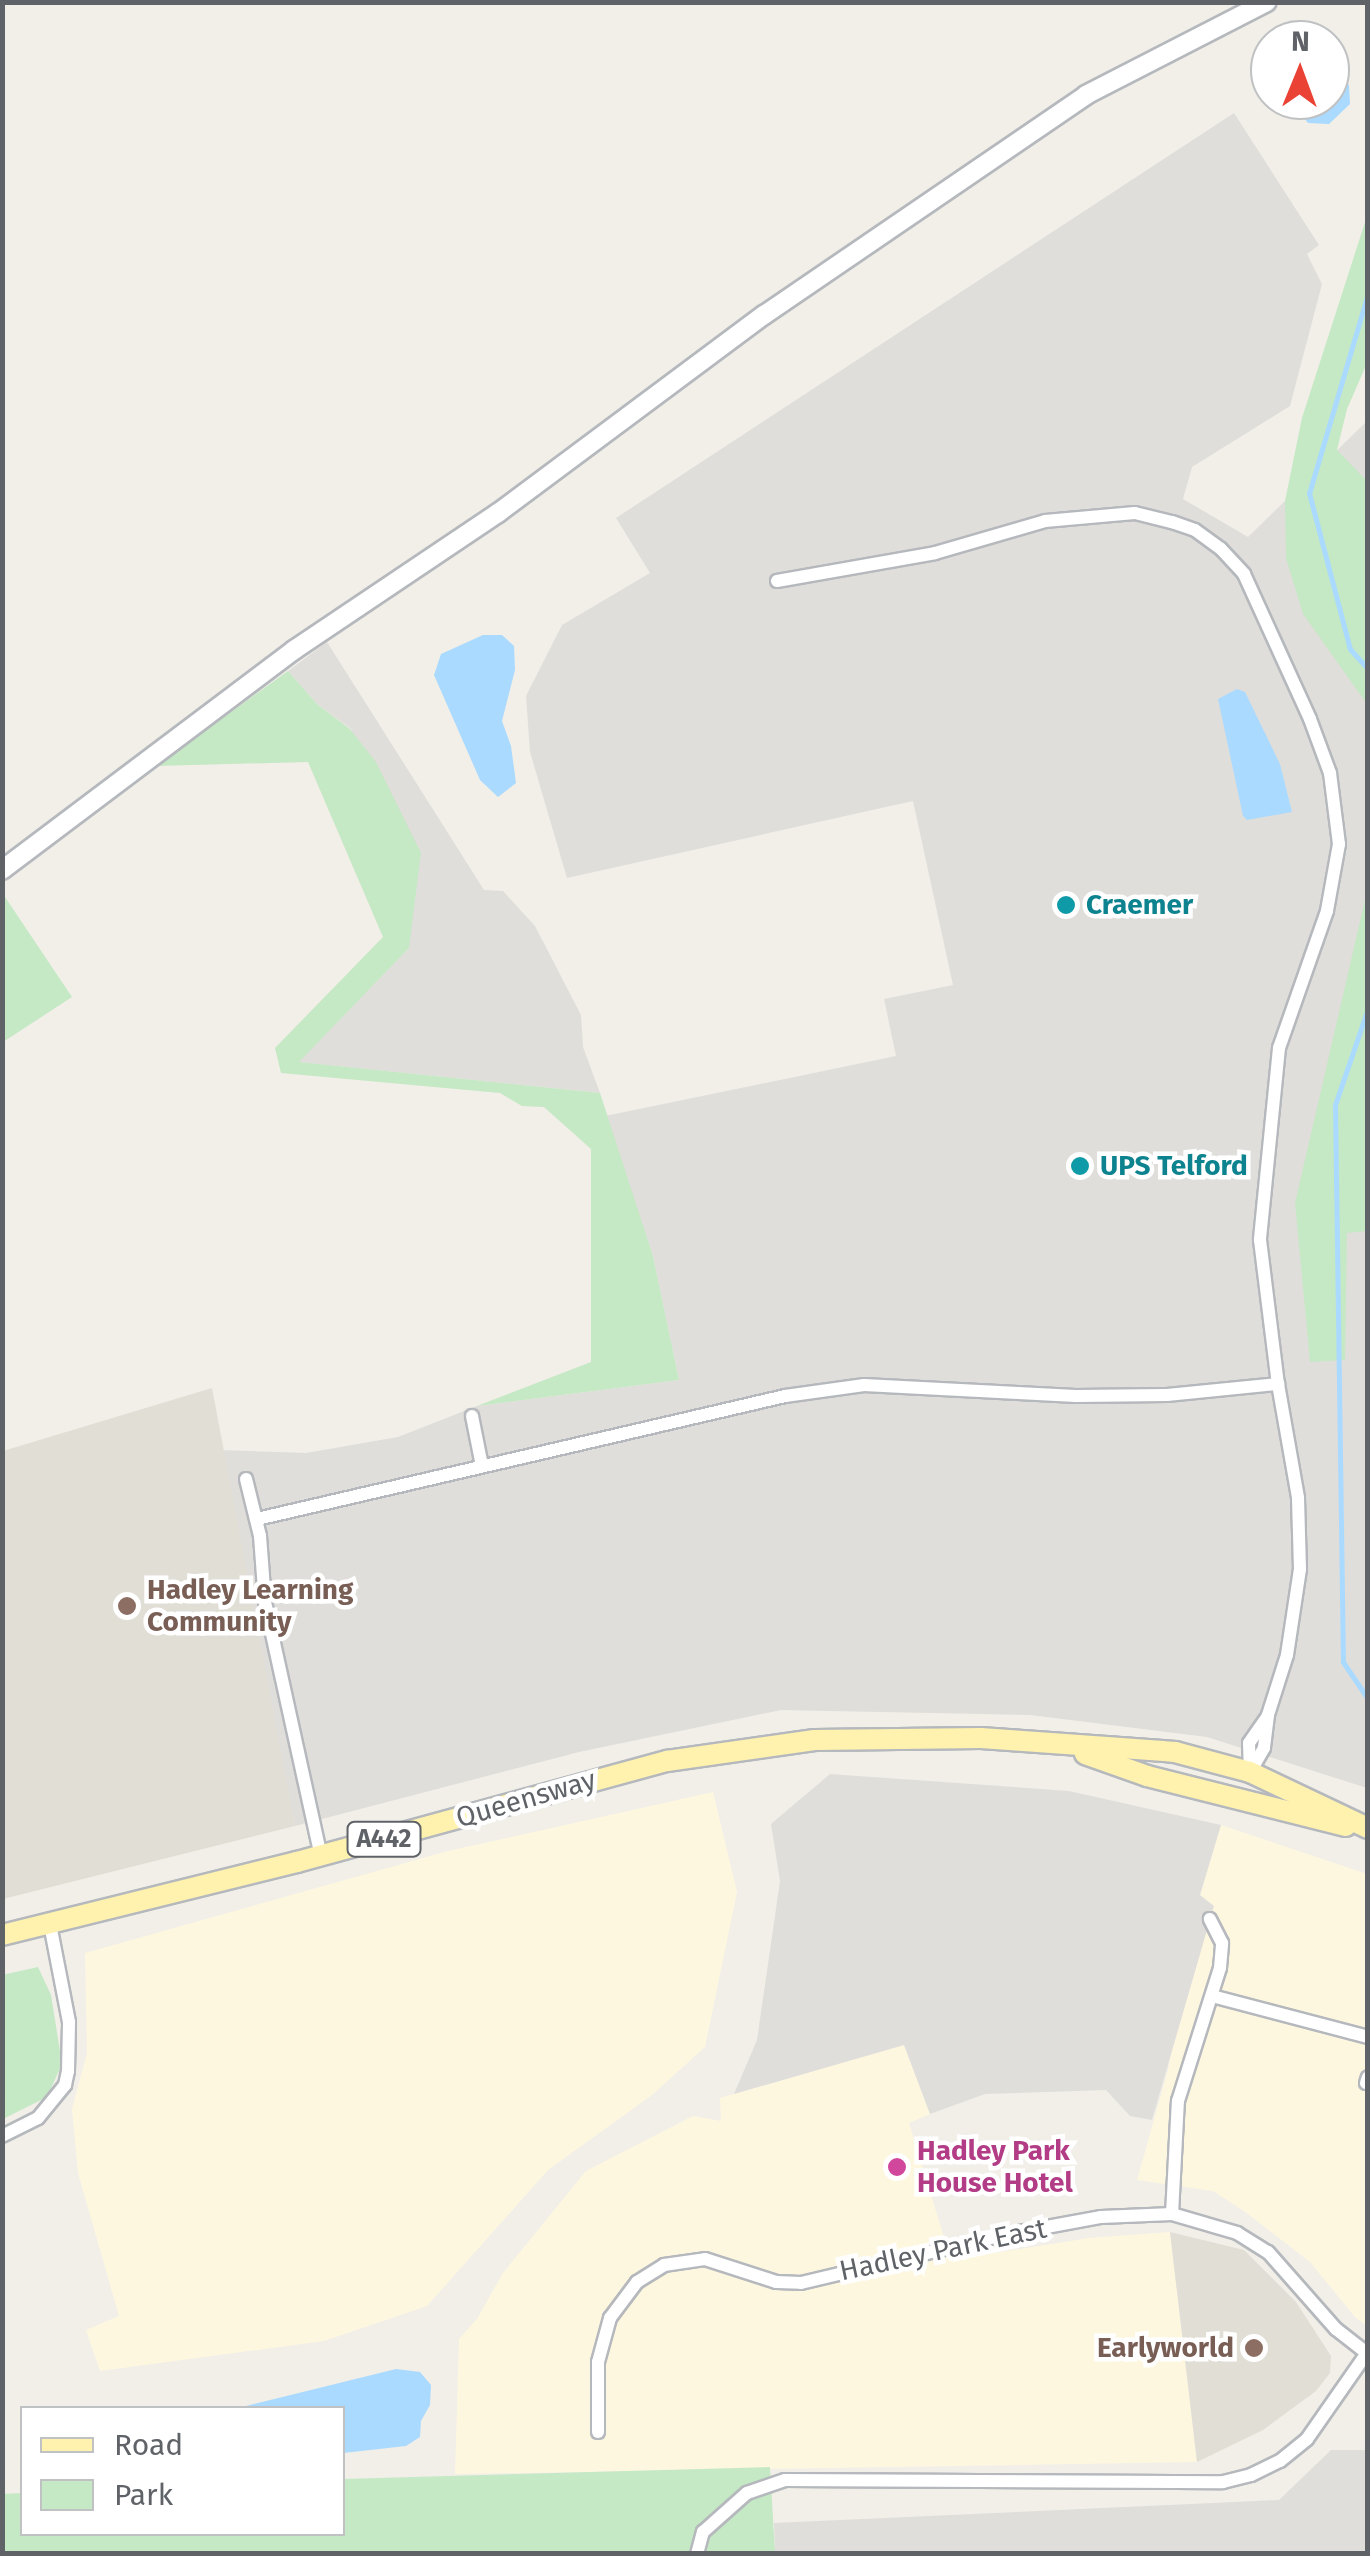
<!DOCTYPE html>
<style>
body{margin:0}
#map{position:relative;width:1370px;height:2556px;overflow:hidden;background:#f1efe8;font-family:"Fira Sans",sans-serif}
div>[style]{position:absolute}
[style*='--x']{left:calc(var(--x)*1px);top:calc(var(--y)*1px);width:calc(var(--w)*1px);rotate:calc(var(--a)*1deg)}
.commercial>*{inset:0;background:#fef7e0}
.industrial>*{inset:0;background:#e0deda}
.education>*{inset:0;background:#e1ded6}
.green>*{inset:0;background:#c5e8c5}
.water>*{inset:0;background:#aadaff}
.stream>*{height:5px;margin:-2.5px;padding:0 2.5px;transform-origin:2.5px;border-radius:2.5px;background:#aadaff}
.roads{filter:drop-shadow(2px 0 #b5b8bc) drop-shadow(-2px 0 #b5b8bc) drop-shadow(0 2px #b5b8bc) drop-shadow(0 -2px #b5b8bc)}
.street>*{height:12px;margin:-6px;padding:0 6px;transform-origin:6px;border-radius:6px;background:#fff}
.secondary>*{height:18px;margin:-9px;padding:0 9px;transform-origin:9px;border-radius:9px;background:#fff}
.primary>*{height:20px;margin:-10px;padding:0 10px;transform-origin:10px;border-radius:10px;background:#fff2af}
.dots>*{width:28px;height:28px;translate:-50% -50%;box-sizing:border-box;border:5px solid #fff;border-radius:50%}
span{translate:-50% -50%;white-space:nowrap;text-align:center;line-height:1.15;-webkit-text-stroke:9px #fff;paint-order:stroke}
.shield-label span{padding:2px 8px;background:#fff;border:2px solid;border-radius:8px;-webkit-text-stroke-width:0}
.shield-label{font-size:25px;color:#5f6368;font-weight:700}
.culture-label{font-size:28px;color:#0d838f;font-weight:700}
.left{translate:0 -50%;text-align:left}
.education-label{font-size:28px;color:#785e54;font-weight:700}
.right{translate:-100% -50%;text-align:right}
.street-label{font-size:28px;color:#5f6368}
.hotel-label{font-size:28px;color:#b23c85;font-weight:700}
.frame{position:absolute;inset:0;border:5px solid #5f6368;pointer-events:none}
.legend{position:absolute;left:20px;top:2406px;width:325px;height:130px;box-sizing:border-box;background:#fff;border:2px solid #bfc1c3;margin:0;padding:12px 18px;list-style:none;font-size:30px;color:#5f6368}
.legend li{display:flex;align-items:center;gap:20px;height:50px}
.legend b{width:50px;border:2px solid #bfc1c3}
.north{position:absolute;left:1250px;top:20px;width:100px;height:100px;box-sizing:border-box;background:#fff;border:2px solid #bfc1c3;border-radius:50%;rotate:1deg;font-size:28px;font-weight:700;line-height:40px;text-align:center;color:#5f6368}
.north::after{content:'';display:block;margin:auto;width:35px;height:45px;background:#ea4335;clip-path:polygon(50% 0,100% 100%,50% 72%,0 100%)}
</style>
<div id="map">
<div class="commercial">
<div style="clip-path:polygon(713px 1792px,737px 1892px,705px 2047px,652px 2095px,548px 2170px,427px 2306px,324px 2341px,100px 2371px,86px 2330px,119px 2316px,78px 2173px,72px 2109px,87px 2053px,85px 1953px,448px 1851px)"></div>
<div style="clip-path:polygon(1221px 1825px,1367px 1874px,1367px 2326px,1355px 2317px,1310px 2262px,1244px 2211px,1213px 2191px,1137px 2180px,1168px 2070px,1200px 1895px)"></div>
<div style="clip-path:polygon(904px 2045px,930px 2114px,909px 2123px,951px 2260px,1089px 2238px,1170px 2232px,1197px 2462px,455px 2474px,459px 2339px,477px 2319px,503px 2273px,586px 2171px,693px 2116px,721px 2121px,720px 2098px)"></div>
</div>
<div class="industrial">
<div style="clip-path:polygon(1234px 113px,1319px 245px,1307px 254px,1322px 284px,1290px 406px,1192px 467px,1183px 499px,1248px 537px,1367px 421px,1367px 1788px,1207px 1737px,1030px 1715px,781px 1710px,579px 1752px,295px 1826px,220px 1450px,306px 1453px,398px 1437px,477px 1406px,679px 1380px,653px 1256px,605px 1116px,896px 1056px,884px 999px,953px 985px,913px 801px,567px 878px,530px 752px,526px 696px,562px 625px,650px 573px,616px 518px)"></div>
<div style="clip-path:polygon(327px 642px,484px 890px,503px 891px,535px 926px,581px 1015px,583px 1047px,600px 1093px,298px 1062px,409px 948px,351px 729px,317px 704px,288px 671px)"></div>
<div style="clip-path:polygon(830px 1774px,1069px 1791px,1221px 1825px,1200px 1895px,1214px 1906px,1152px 2120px,1130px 2116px,1106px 2090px,985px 2094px,930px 2114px,904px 2045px,734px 2094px,757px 2040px,780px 1881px,771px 1824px)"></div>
<div style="clip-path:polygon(1331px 2450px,1367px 2450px,1367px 2553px,775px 2553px,774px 2523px,1279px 2500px)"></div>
</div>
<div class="education">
<div style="clip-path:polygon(212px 1388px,295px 1826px,3px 1899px,3px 1451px)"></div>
<div style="clip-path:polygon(1170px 2232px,1244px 2250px,1296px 2302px,1331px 2356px,1330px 2373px,1316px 2391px,1263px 2430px,1197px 2462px)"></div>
</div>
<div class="green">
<div style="clip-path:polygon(1367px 216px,1367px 363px,1347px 409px,1337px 450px,1367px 481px,1367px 704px,1303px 614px,1286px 558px,1285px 501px,1302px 418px)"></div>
<div style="clip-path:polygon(288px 671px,317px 704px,350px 729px,376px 762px,421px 853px,409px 948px,299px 1062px,600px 1093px,653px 1256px,679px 1380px,477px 1406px,591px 1362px,591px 1149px,544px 1107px,522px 1106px,500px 1093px,281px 1073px,275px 1048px,383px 937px,308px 762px,156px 766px)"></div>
<div style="clip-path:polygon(1367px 891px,1367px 1231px,1347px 1233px,1345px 1360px,1310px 1362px,1295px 1203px)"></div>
<div style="clip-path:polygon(3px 894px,72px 997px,3px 1042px,2px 1042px)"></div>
<div style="clip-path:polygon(38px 1967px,51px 1995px,62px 2064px,47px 2097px,3px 2119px,2px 1975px)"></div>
<div style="clip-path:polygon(770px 2467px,775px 2553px,3px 2553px,2px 2494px,22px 2493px,22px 2534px,342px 2534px,343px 2479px)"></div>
</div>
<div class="water">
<div style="clip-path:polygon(1330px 66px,1349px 85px,1350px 104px,1329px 124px,1308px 123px,1290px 100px,1330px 100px)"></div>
<div style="clip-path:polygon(483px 635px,502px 635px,514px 646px,515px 670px,502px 721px,511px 746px,516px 783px,498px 797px,480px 780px,434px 675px,441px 654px)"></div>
<div style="clip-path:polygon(1237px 689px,1245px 692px,1280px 764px,1292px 812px,1247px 820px,1243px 816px,1218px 699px)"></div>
<div style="clip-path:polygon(396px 2369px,420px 2372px,431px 2385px,430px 2405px,421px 2421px,420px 2437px,406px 2446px,343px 2453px,342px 2408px,238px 2408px)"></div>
</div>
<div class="stream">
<div style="--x:1368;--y:293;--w:209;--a:106.4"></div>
<div style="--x:1309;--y:493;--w:161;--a:75.3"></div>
<div style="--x:1350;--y:649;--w:27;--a:48"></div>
<div style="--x:1368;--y:1008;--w:102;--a:108.8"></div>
<div style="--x:1335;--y:1105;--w:557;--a:89.18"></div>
<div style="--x:1343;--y:1662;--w:45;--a:56"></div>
</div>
<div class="roads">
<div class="street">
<div style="--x:777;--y:581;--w:160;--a:-10"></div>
<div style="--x:935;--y:553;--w:115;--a:-16.2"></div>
<div style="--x:1045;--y:521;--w:90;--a:-5.1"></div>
<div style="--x:1135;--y:513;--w:38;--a:14"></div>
<div style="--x:1172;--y:522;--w:24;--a:19"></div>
<div style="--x:1195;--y:530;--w:32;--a:36"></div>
<div style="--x:1221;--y:549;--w:34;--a:47"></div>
<div style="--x:1244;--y:574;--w:159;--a:65.5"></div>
<div style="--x:1310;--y:719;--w:58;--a:69.7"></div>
<div style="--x:1330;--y:773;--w:72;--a:82.8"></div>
<div style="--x:1339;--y:844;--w:68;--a:100.2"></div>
<div style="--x:1327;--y:911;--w:145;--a:109.3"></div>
<div style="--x:1279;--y:1048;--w:193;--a:95.7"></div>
<div style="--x:1260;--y:1240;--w:145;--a:82.9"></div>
<div style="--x:1278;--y:1384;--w:116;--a:80"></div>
<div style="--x:1298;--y:1498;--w:71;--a:88.4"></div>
<div style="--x:1300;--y:1569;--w:87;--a:98.6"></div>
<div style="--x:1287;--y:1655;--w:63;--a:107.6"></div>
<div style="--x:1268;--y:1715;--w:33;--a:97"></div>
<div style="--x:1264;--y:1748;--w:28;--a:120"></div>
<div style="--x:472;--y:1416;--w:51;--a:78.7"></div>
<div style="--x:246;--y:1479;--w:59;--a:76.2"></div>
<div style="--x:260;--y:1536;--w:66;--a:85.7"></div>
<div style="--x:265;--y:1602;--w:260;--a:77.6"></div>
<div style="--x:257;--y:1519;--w:542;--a:-13.11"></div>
<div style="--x:785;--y:1396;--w:80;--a:-7.9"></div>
<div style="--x:864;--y:1385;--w:212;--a:3"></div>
<div style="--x:1076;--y:1396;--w:91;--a:-0.6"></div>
<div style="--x:1167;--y:1395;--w:112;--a:-5.7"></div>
<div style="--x:1250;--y:1772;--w:29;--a:-92"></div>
<div style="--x:1249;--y:1743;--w:32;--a:-55"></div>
<div style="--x:1212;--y:1996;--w:161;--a:14.7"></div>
<div style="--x:1366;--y:2083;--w:6;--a:-72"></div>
<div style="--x:2;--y:2136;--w:40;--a:-26.6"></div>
<div style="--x:38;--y:2118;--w:43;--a:-50.7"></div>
<div style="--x:65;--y:2085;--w:14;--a:-78"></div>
<div style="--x:68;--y:2071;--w:49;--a:-88.8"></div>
<div style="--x:69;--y:2022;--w:100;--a:-101"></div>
<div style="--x:1172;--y:2214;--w:113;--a:-87"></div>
<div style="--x:1178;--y:2101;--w:139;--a:-72.5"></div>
<div style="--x:1220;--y:1968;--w:25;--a:-85"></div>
<div style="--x:1222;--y:1943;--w:27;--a:-117"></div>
<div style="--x:598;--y:2432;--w:70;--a:-90"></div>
<div style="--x:598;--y:2362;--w:46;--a:-74.7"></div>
<div style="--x:610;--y:2318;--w:45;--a:-53.1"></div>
<div style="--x:637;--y:2282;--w:32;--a:-32"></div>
<div style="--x:664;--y:2265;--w:41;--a:-8.3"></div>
<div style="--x:705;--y:2259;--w:75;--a:17.9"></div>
<div style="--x:776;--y:2282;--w:25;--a:2"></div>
<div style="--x:801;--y:2283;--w:208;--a:-13.4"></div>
<div style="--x:1003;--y:2235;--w:100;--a:-10.4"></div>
<div style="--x:1101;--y:2217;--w:71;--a:-2.4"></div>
<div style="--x:1172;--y:2214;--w:68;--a:16.3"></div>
<div style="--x:1237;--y:2233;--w:36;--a:32"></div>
<div style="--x:1268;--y:2252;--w:103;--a:48.6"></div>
<div style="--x:1336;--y:2329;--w:41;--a:38"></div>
<div style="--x:697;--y:2554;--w:23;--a:-75"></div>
<div style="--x:703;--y:2532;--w:59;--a:-41.6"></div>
<div style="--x:747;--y:2493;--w:40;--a:-18.9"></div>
<div style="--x:785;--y:2480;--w:438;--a:0.3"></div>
<div style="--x:1223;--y:2482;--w:29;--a:-14"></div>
<div style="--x:1251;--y:2475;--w:32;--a:-26"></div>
<div style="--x:1280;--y:2461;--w:35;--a:-39"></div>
<div style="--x:1307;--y:2439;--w:105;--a:-55.1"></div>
</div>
<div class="secondary">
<div style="--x:2;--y:870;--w:366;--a:-37"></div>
<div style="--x:294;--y:650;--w:246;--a:-33.9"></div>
<div style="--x:498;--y:513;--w:332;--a:-36.7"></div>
<div style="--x:764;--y:315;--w:390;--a:-34.3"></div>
<div style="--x:1086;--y:95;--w:203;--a:-27.2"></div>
</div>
<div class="primary">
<div style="--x:1085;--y:1754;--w:66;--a:19.5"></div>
<div style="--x:1147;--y:1776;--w:205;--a:14.1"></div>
<div style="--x:2;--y:1935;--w:304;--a:-13.9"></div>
<div style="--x:297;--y:1862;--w:384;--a:-15.3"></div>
<div style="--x:667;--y:1761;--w:149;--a:-8.1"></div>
<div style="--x:815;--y:1740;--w:166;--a:-0.7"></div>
<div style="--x:981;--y:1738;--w:195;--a:4.1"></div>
<div style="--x:1175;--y:1752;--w:78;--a:14.9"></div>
<div style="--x:1250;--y:1772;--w:131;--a:25.4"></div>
</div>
</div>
<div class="dots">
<div style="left:1066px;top:905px;background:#0f9aa8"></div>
<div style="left:1080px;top:1166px;background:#0f9aa8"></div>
<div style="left:127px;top:1606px;background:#8d6e63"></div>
<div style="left:897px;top:2167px;background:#d1479c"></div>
<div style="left:1254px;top:2348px;background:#8d6e63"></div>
</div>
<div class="shield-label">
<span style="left:384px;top:1839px">A442</span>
</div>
<div class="culture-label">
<span class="left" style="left:1086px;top:905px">Craemer</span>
<span class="left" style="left:1100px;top:1166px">UPS Telford</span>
</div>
<div class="education-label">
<span class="left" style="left:147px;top:1606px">Hadley Learning<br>Community</span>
<span class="right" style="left:1234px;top:2348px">Earlyworld</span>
</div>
<div class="street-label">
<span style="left:526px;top:1799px;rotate:-16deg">Queensway</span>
<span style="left:943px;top:2250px;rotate:-12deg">Hadley Park East</span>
</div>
<div class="hotel-label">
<span class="left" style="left:917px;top:2167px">Hadley Park<br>House Hotel</span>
</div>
<div class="frame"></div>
<ul class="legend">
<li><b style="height:12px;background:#fff2af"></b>Road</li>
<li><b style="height:28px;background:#c5e8c5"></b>Park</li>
</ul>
<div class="north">N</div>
</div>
